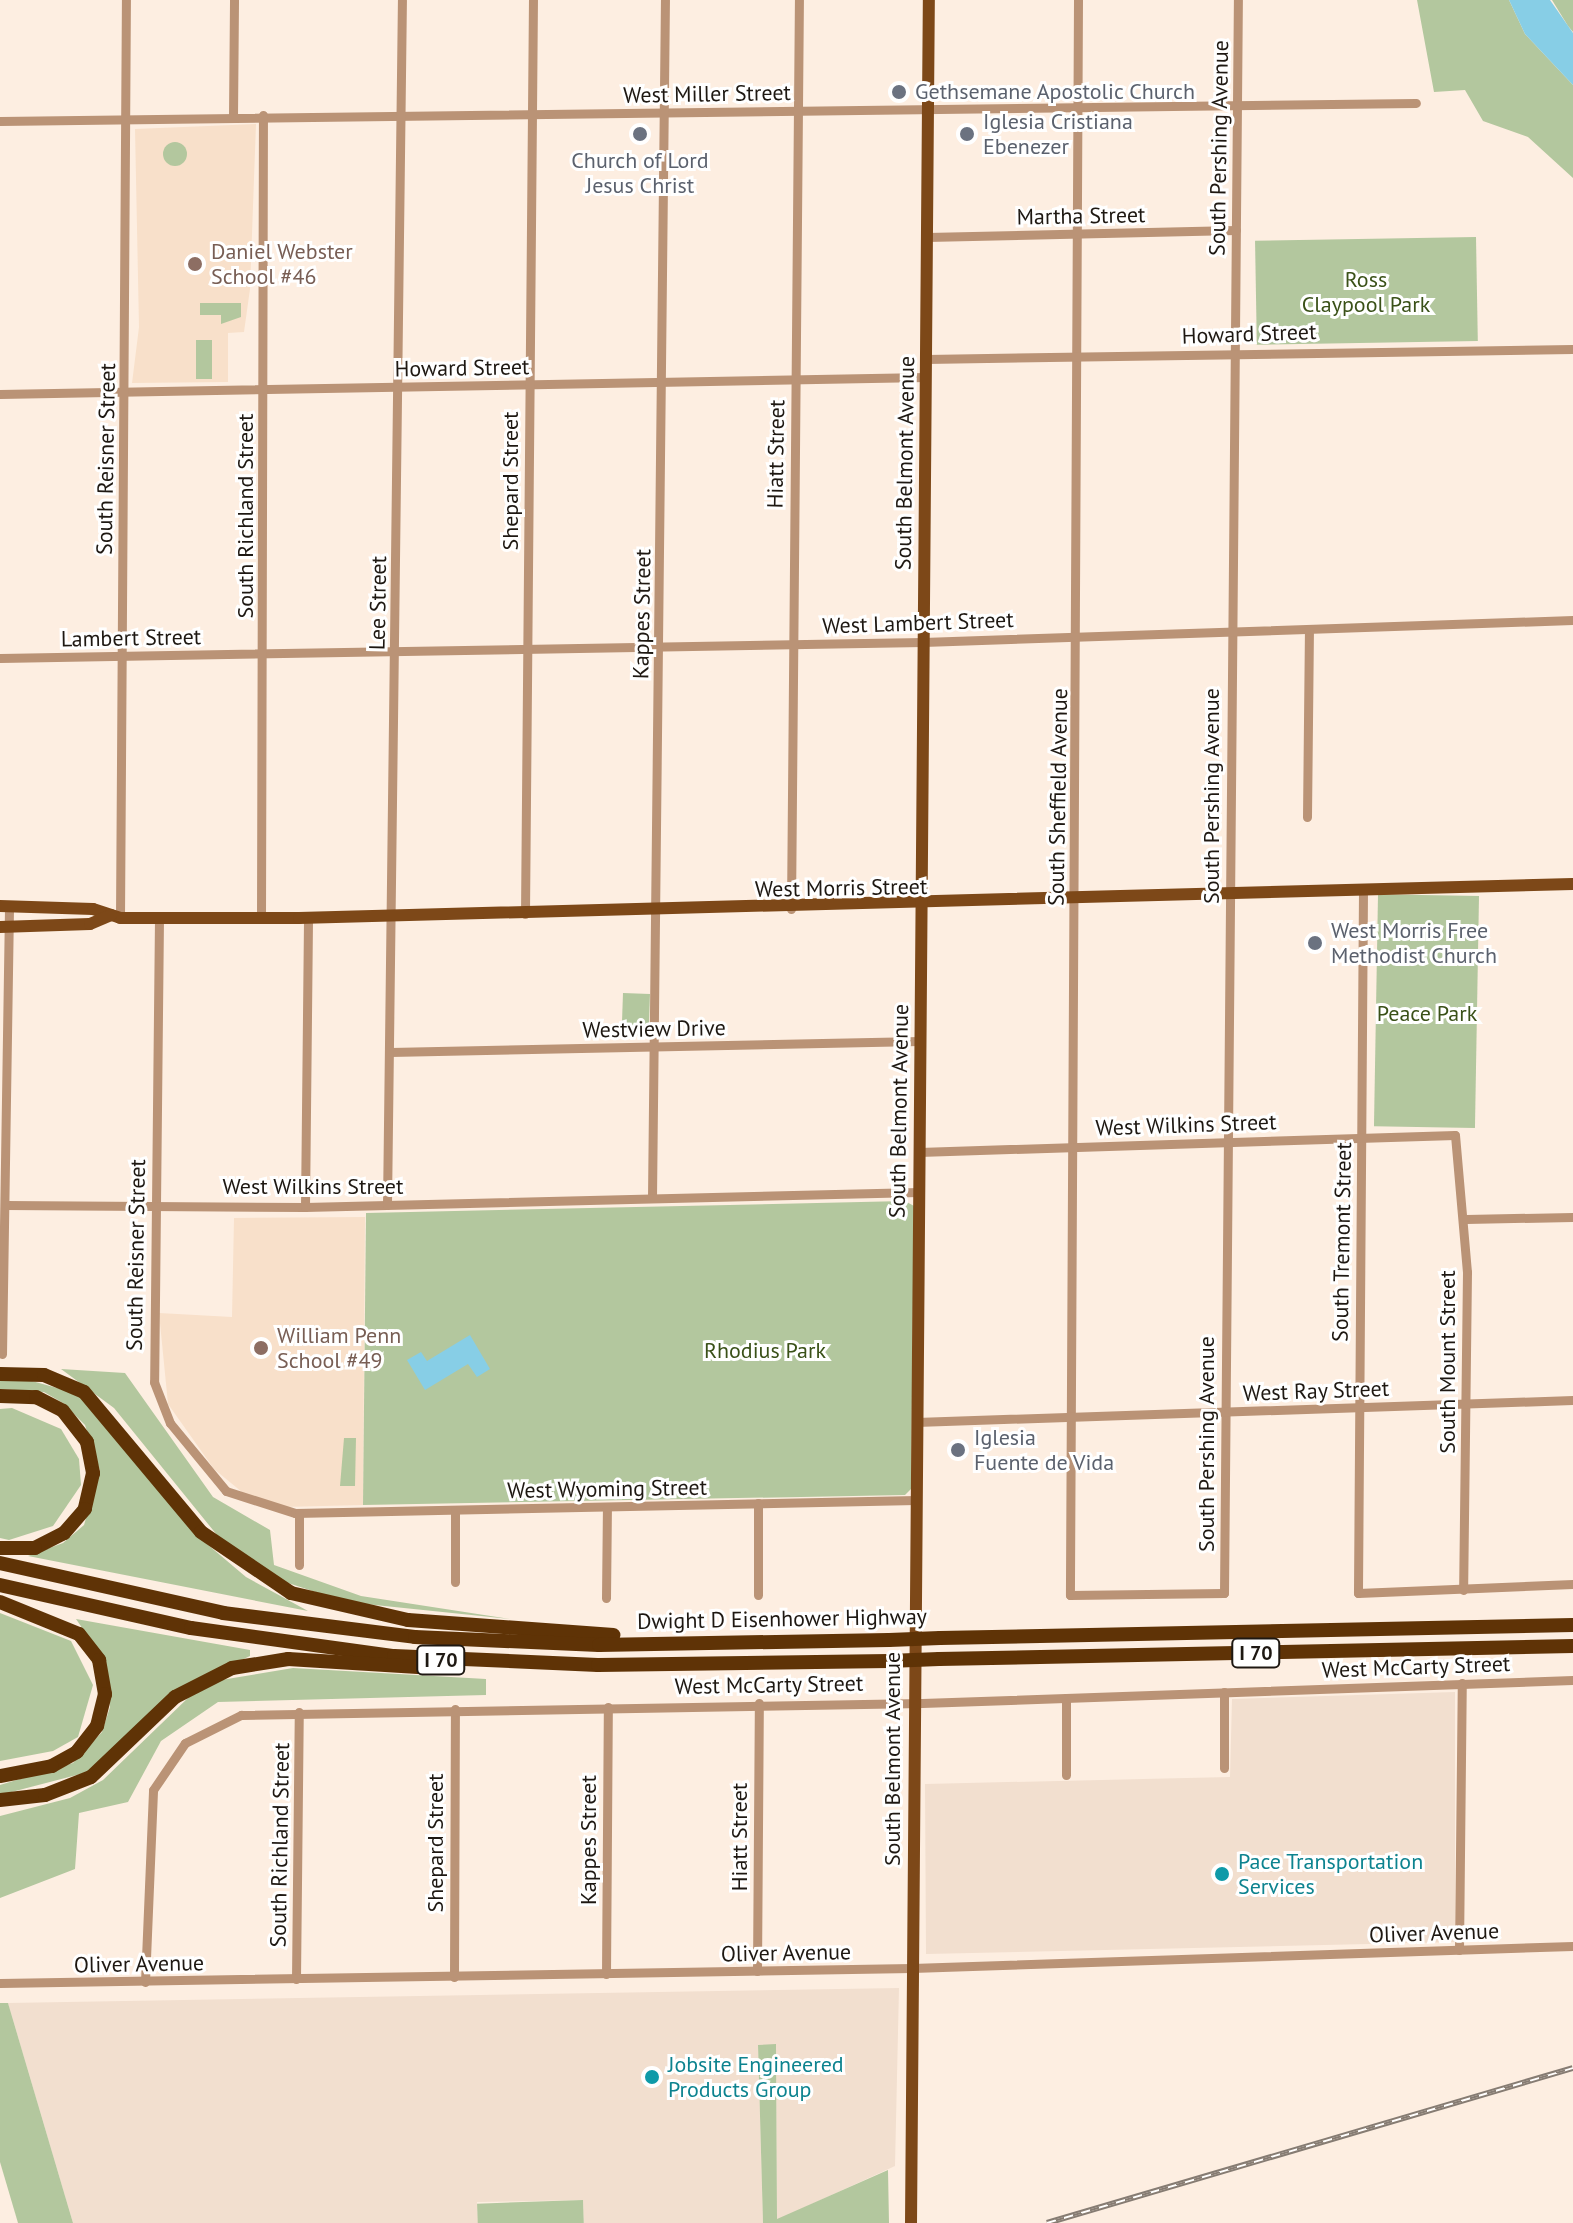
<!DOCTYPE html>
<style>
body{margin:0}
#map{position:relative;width:1573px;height:2223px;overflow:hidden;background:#fdeee1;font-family:"PT Sans",sans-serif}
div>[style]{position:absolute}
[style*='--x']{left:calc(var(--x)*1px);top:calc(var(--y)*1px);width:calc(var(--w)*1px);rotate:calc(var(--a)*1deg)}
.built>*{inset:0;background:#f8e0ca}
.industrial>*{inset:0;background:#f2dfcf}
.green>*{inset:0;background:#b3c79e;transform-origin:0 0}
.round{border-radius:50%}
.water>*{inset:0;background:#87cee6}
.minor>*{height:9px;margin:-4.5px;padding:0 4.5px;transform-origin:4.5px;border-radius:4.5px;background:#ba9376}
.major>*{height:12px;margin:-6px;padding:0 6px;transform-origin:6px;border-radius:6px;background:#7d4818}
.highway>*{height:14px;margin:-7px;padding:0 7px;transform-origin:7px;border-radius:7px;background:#5f3306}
.rail>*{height:6px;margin-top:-3px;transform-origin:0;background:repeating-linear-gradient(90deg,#fff 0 9px,#867c73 0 18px);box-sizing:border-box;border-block:2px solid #867c73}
.highway-bridge>*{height:14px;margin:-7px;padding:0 7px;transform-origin:7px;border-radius:7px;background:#5f3306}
.dots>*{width:22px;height:22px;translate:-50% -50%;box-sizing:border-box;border:4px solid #fff;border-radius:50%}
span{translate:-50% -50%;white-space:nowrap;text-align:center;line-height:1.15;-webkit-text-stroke:6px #fff;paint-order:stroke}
.shield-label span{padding:2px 6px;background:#fff;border:2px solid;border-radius:6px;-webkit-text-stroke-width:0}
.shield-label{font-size:20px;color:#1e1812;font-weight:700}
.worship-label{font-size:22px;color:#5b616d}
.left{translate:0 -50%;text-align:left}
.street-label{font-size:22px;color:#1e1812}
.education-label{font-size:22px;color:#785e54}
.park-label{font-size:22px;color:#3a5118}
.culture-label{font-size:22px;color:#0d838f}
</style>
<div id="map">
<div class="built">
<div style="clip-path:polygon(256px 124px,250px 289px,244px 332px,228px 333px,228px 382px,132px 383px,139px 327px,135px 129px)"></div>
<div style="clip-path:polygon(365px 1217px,363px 1505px,283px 1507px,248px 1497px,214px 1469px,168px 1404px,159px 1313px,232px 1317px,234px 1218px)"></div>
</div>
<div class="industrial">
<div style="clip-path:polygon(1455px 1692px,1455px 1942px,926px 1954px,925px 1784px,1230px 1777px,1232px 1699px)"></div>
<div style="clip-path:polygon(899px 1988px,895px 2166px,777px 2220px,776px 2045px,758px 2046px,763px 2223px,584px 2223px,583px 2200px,477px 2202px,478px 2223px,73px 2223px,8px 2003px)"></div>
</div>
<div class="green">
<div style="clip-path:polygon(1417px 0,1509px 0,1525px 34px,1573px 85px,1573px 178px,1528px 137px,1483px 121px,1465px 90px,1434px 92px)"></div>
<div style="clip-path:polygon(1552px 0,1573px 0,1573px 32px,1568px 26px)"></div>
<div class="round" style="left:163px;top:142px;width:24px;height:24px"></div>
<div style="left:1476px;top:237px;width:104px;height:221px;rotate:89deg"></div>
<div style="clip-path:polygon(200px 303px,241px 303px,241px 317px,221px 324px,221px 315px,200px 315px)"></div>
<div style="left:196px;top:340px;width:16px;height:39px"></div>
<div style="left:1479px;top:896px;width:232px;height:101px;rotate:91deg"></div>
<div style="left:623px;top:993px;width:27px;height:42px;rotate:2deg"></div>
<div style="clip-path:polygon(905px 1201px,914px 1206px,911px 1489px,905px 1495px,363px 1505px,366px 1213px)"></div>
<div style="clip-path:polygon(61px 1369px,125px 1373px,213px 1497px,270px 1530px,274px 1565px,361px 1596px,510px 1619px,346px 1602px,282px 1581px,217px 1535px,114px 1408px)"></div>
<div style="clip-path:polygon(21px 1378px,79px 1394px,194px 1533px,246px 1577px,308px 1611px,28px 1556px,63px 1543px,84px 1525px,100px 1471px,85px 1425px,63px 1403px,44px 1392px,0 1389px,0 1381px)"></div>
<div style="clip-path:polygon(12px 1408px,61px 1429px,79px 1459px,81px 1485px,53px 1526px,9px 1540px,0 1538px,0 1409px)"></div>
<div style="clip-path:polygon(344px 1438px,356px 1438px,355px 1486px,340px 1486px)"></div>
<div style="clip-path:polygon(0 1613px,71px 1641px,93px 1685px,78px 1737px,53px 1751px,0 1761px)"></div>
<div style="clip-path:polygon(76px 1619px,250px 1650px,250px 1656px,169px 1694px,92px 1771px,0 1795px,0 1785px,73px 1763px,102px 1732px,110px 1707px,106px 1663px)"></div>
<div style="clip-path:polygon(293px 1668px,486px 1679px,486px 1695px,218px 1702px,161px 1741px,128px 1802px,79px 1813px,75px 1869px,0 1898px,0 1816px,70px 1798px,103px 1780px,190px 1696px,221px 1680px)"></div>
<div style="clip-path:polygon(0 2003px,8px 2003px,73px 2223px,18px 2223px,0 2162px)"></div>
<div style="clip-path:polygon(776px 2044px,777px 2219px,888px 2170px,889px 2223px,763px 2223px,758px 2045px)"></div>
<div style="left:583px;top:2200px;width:23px;height:106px;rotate:88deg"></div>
</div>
<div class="water">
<div style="clip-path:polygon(1509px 0,1550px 0,1573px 33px,1573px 85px,1525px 34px)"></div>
<div style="clip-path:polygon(470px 1335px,490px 1369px,477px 1377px,468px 1364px,425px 1390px,407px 1360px,421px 1352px,427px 1361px)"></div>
</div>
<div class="minor">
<div style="--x:1078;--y:0;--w:1595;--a:90.29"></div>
<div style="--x:1070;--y:1595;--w:154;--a:-0.7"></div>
<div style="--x:1224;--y:1593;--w:1593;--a:-89.5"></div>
<div style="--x:233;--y:116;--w:116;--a:-89.5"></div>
<div style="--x:0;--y:121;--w:1416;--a:-0.73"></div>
<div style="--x:927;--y:237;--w:309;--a:-1.3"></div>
<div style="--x:926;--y:359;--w:647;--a:-0.89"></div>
<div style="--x:0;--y:394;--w:926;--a:-1.05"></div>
<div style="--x:0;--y:658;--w:923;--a:-0.99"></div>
<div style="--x:923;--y:642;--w:650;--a:-1.94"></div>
<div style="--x:1307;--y:817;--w:188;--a:-89.4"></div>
<div style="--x:1363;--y:891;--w:702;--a:90.41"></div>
<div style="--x:1358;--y:1593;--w:215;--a:-2.4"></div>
<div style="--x:791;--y:909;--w:909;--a:-89.5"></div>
<div style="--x:525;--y:914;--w:914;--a:-89.5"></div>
<div style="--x:120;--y:918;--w:918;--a:-89.63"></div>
<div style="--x:159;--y:918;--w:464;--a:90.6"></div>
<div style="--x:154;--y:1382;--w:44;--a:68.7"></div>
<div style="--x:170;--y:1423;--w:88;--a:50.5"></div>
<div style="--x:226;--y:1491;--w:72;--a:17.7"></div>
<div style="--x:295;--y:1513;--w:621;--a:-1.2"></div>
<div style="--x:261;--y:919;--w:804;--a:-89.86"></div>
<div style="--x:390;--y:1052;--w:530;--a:-1.19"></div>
<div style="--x:919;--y:1152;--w:536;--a:-1.82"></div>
<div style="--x:1455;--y:1135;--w:138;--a:85"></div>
<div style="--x:1467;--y:1272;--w:318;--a:90.7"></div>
<div style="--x:652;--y:1198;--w:1198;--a:-89.38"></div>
<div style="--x:5;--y:1205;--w:300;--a:0.4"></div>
<div style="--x:305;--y:1207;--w:614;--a:-1.4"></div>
<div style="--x:387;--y:1205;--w:1205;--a:-89.29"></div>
<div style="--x:305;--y:1207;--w:289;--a:-89.4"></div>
<div style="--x:1466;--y:1219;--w:107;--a:-1.1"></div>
<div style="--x:2;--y:1354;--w:448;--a:-89.1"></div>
<div style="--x:916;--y:1422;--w:657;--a:-1.92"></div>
<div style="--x:455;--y:1510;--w:72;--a:90"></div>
<div style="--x:299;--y:1565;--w:52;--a:-90"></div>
<div style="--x:758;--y:1595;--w:92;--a:-90"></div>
<div style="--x:606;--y:1598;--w:91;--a:-89.4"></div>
<div style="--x:1224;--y:1692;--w:76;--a:90"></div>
<div style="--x:1066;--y:1775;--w:77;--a:-90"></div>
<div style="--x:1459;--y:1950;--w:267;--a:-89.4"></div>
<div style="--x:757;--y:1971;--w:268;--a:-89.6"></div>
<div style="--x:606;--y:1974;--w:267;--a:-89.6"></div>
<div style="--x:454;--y:1977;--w:268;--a:-89.8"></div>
<div style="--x:296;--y:1979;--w:267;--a:-89.4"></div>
<div style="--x:145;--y:1982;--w:192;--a:-87.6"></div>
<div style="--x:153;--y:1790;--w:57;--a:-55.8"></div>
<div style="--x:185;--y:1743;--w:63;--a:-26.6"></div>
<div style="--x:241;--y:1715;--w:681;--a:-1.01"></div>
<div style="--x:922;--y:1703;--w:651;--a:-2.02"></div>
<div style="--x:0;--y:1983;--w:912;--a:-0.94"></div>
<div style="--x:912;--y:1968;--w:661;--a:-1.91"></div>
</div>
<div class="major">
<div style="--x:0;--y:906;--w:93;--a:1.8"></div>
<div style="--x:93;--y:909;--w:28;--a:18"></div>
<div style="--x:120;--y:918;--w:179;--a:0"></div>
<div style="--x:299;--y:918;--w:1274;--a:-1.53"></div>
<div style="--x:0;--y:927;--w:90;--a:-1.9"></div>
<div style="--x:90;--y:924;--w:23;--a:-23"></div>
<div style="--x:911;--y:2223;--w:2223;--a:-89.54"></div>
</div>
<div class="highway">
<div style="--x:0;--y:1374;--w:44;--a:1.3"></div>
<div style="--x:44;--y:1375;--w:43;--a:23"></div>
<div style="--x:84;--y:1392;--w:182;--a:50.1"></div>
<div style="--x:201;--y:1532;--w:109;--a:34.1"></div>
<div style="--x:291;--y:1593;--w:120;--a:13"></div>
<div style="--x:408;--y:1620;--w:206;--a:4.2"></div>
<div style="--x:0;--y:1396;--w:36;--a:2"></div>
<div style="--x:36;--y:1397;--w:30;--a:27"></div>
<div style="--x:63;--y:1411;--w:39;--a:52"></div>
<div style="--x:87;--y:1442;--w:32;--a:79"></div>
<div style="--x:93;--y:1473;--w:37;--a:103"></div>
<div style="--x:85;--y:1509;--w:32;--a:131"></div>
<div style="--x:64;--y:1533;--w:33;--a:153"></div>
<div style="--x:35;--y:1548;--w:35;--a:180"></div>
<div style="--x:0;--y:1563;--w:229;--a:12.6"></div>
<div style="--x:223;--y:1613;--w:193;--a:7.1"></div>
<div style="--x:415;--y:1637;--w:184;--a:2.5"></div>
<div style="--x:599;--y:1645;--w:290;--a:-1"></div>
<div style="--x:0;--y:1585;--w:196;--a:12.7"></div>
<div style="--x:191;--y:1628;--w:205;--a:7.9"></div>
<div style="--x:394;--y:1656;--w:204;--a:2.5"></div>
<div style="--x:598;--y:1665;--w:291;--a:-0.8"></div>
<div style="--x:0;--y:1602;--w:85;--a:22.1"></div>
<div style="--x:79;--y:1634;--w:33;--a:52"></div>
<div style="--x:99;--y:1660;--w:35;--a:80"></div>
<div style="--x:105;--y:1694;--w:33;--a:104"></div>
<div style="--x:97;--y:1726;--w:33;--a:128"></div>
<div style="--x:77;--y:1752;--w:29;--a:151"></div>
<div style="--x:52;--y:1766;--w:53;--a:169.1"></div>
<div style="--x:940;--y:1638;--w:633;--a:-1.18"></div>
<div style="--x:939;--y:1659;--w:634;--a:-1.17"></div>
<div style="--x:0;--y:1800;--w:45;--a:-6.3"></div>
<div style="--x:45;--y:1795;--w:49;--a:-21.4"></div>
<div style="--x:91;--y:1777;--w:116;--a:-43.6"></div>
<div style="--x:175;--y:1697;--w:64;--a:-27"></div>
<div style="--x:232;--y:1668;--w:57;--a:-9.1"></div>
<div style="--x:288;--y:1659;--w:130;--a:3.5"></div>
</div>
<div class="rail">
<div style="--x:1047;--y:2223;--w:548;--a:-16.42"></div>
</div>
<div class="highway-bridge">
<div style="--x:889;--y:1640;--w:51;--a:-2.2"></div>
<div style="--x:889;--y:1661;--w:50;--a:-2.3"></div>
</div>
<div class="dots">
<div style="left:899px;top:92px;background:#6b7280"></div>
<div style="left:640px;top:134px;background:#6b7280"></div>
<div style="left:967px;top:134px;background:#6b7280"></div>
<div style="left:195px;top:264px;background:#8d6e63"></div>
<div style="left:1315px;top:943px;background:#6b7280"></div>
<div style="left:261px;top:1348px;background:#8d6e63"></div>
<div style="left:958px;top:1450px;background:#6b7280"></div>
<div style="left:1222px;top:1874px;background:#0f9aa8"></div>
<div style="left:652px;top:2077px;background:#0f9aa8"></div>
</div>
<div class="shield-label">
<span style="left:1256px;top:1653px">I 70</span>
<span style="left:441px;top:1660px">I 70</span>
</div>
<div class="worship-label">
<span class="left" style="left:915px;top:92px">Gethsemane Apostolic Church</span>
<span class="left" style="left:983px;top:134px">Iglesia Cristiana<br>Ebenezer</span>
<span style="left:640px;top:173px">Church of Lord<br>Jesus Christ</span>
<span class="left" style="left:1331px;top:943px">West Morris Free<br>Methodist Church</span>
<span class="left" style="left:974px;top:1450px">Iglesia<br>Fuente de Vida</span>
</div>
<div class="street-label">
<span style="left:707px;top:94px;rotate:-1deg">West Miller Street</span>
<span style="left:1219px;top:148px;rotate:-89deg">South Pershing Avenue</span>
<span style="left:1081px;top:216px;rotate:-1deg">Martha Street</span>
<span style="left:1249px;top:334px;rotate:-2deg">Howard Street</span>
<span style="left:462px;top:368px;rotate:-1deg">Howard Street</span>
<span style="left:776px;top:454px;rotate:-89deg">Hiatt Street</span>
<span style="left:106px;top:459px;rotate:-89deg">South Reisner Street</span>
<span style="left:905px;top:463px;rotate:-89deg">South Belmont Avenue</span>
<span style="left:511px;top:481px;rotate:-90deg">Shepard Street</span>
<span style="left:246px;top:516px;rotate:-90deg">South Richland Street</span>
<span style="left:378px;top:603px;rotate:-89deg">Lee Street</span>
<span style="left:642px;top:614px;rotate:-89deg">Kappes Street</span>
<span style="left:918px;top:623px;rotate:-2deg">West Lambert Street</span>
<span style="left:131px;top:638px;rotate:-1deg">Lambert Street</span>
<span style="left:1212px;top:796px;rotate:-90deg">South Pershing Avenue</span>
<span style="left:1058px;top:797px;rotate:-89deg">South Sheffield Avenue</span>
<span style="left:841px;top:888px;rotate:-1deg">West Morris Street</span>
<span style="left:654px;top:1029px;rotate:-1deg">Westview Drive</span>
<span style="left:899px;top:1111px;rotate:-89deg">South Belmont Avenue</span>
<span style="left:1186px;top:1125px;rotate:-2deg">West Wilkins Street</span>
<span style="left:313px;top:1187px">West Wilkins Street</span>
<span style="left:1342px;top:1242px;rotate:-89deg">South Tremont Street</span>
<span style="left:136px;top:1255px;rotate:-89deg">South Reisner Street</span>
<span style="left:1448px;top:1362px;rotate:-90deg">South Mount Street</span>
<span style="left:1316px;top:1391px;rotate:-2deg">West Ray Street</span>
<span style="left:1207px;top:1444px;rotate:-90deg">South Pershing Avenue</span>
<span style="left:607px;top:1489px;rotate:-1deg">West Wyoming Street</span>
<span style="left:782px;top:1619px;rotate:-1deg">Dwight D Eisenhower Highway</span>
<span style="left:1416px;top:1667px;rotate:-2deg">West McCarty Street</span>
<span style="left:769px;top:1685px;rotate:-1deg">West McCarty Street</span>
<span style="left:893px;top:1759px;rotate:-90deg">South Belmont Avenue</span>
<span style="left:740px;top:1837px;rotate:-90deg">Hiatt Street</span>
<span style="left:589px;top:1840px;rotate:-90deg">Kappes Street</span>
<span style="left:436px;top:1843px;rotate:-90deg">Shepard Street</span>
<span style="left:280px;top:1845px;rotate:-89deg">South Richland Street</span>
<span style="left:1434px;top:1933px;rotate:-2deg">Oliver Avenue</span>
<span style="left:786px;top:1953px;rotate:-1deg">Oliver Avenue</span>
<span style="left:139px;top:1964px;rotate:-1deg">Oliver Avenue</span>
</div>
<div class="education-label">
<span class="left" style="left:211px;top:264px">Daniel Webster<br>School #46</span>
<span class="left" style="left:277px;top:1348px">William Penn<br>School #49</span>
</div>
<div class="park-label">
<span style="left:1366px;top:292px">Ross<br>Claypool Park</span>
<span style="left:1427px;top:1014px">Peace Park</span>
<span style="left:765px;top:1351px">Rhodius Park</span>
</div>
<div class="culture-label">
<span class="left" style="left:1238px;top:1874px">Pace Transportation<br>Services</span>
<span class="left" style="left:668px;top:2077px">Jobsite Engineered<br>Products Group</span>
</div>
</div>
